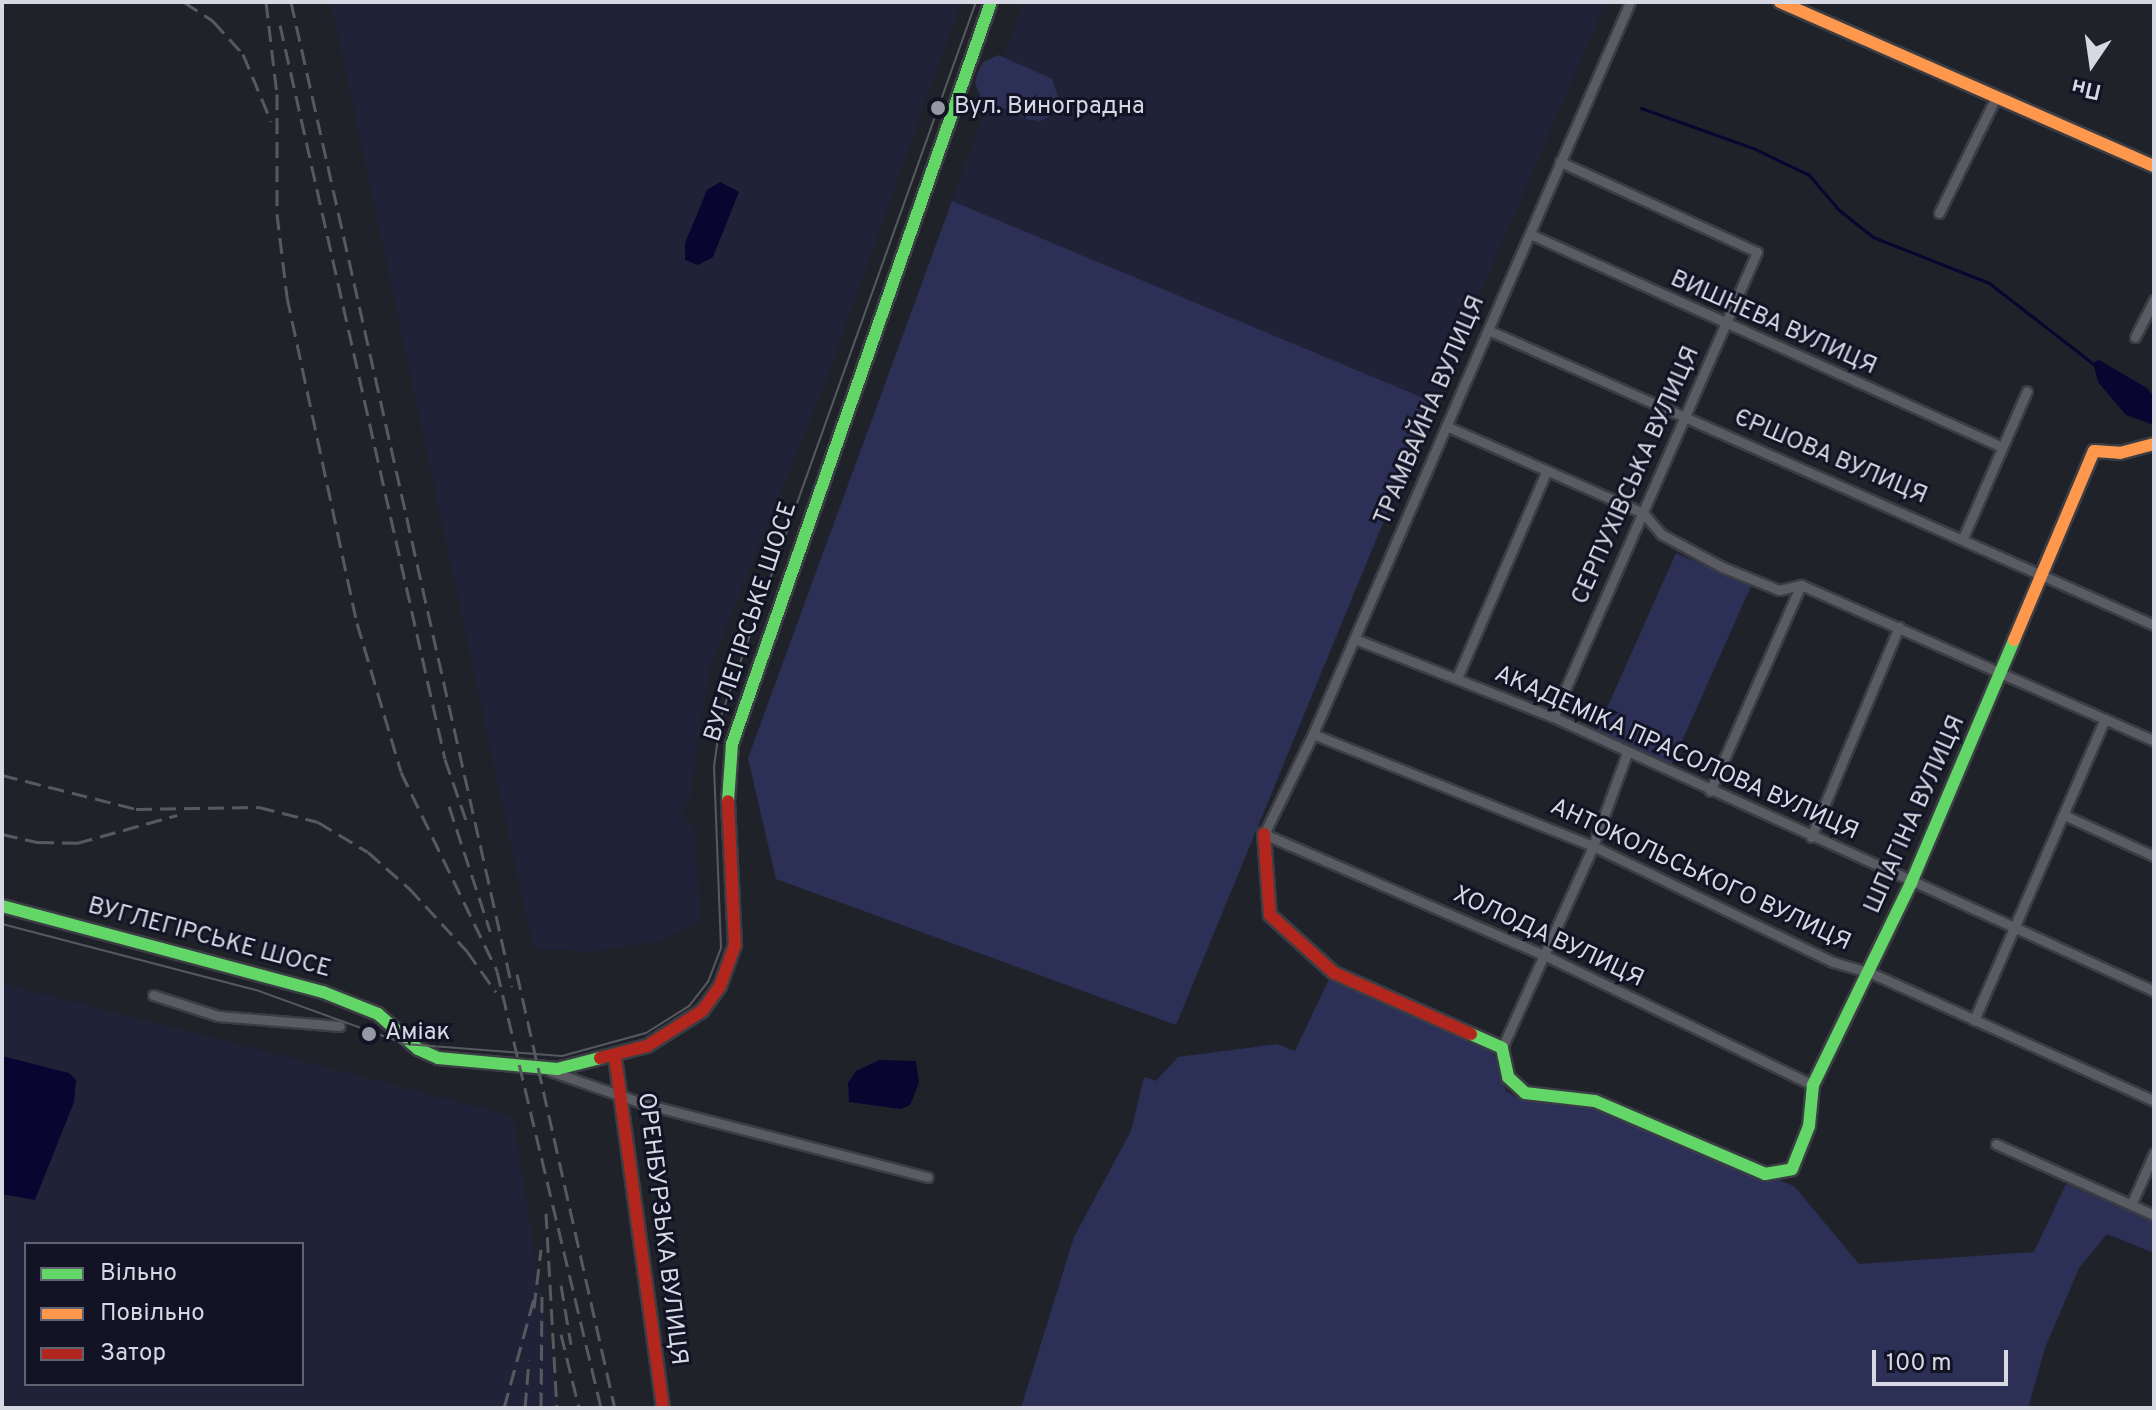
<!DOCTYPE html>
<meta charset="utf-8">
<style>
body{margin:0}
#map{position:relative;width:2156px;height:1410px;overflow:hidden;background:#20222a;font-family:Overpass,sans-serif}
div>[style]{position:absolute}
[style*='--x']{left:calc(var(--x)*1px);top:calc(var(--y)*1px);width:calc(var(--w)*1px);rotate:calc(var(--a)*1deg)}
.built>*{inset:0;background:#202337}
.green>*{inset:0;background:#2c3056;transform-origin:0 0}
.water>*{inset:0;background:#0a0430}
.stream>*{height:3px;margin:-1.5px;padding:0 1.5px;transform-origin:1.5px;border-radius:1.5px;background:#0a0430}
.roads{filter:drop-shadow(2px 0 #3b3d44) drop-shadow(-2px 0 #3b3d44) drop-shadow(0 2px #3b3d44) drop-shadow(0 -2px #3b3d44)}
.street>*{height:9px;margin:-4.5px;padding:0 4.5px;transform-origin:4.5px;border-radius:4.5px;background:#5b5c63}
.fast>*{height:12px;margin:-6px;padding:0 6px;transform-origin:6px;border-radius:6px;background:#63d668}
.slow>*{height:12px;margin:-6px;padding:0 6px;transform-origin:6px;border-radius:6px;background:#ff974d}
.jam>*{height:12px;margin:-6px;padding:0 6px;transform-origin:6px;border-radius:6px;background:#b3261e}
.tram>*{height:2px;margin:-1px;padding:0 1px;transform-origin:1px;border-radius:1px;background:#575960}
.rail>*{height:3px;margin-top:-1.5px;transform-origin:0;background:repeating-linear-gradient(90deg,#575960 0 16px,transparent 0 24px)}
.dots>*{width:22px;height:22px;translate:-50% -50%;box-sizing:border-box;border:4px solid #121425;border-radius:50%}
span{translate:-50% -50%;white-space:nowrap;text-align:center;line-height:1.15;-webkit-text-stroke:6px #121425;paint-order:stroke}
.poi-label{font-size:24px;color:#d6d9e4}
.left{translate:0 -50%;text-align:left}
.street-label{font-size:24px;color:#d6d9e4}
.frame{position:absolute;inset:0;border:4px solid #d6d9e4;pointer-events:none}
.legend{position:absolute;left:24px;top:1242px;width:280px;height:144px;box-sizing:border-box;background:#121425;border:2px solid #606371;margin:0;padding:10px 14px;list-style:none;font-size:24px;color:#d6d9e4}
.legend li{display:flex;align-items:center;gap:16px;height:40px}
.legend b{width:40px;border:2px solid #606371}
.north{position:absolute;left:2052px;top:24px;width:80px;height:80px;-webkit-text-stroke:6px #121425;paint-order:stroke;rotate:193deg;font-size:22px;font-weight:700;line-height:32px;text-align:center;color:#d6d9e4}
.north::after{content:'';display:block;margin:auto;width:28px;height:36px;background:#d6d9e4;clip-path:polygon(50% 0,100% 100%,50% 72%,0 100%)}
.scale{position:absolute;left:1872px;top:1350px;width:136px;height:36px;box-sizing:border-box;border:4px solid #d6d9e4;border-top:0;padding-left:10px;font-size:24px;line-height:28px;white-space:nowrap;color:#d6d9e4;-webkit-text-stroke:6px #121425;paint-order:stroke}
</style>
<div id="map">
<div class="built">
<div style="clip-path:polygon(331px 2px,961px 2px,827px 378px,709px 670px,690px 797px,681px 814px,695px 830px,700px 923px,661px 941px,591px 952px,533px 948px)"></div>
<div style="clip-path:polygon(1024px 2px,1606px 2px,1433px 402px,952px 201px)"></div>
<div style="clip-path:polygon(evenodd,2px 983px,513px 1116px,559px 1408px,2px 1408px,2px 983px,26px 1244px,302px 1244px,302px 1384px,26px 1384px,26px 1244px)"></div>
</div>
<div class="green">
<div style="clip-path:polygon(998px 55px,1052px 79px,1060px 103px,1055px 114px,1040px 121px,1026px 119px,981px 98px,975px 83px,978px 72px,983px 62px)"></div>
<div style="clip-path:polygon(952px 201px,1433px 402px,1176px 1025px,776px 879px,748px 758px)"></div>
<div style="left:1676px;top:553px;width:82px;height:197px;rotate:24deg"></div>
<div style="clip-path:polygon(1330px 977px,1492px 1049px,1506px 1091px,1521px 1100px,1584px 1104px,1794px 1186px,1859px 1264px,2034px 1252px,2066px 1184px,2154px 1221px,2154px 1253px,2107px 1234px,2079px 1268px,2045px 1348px,2028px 1408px,1021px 1408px,1074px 1237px,1131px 1131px,1144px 1077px,1156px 1081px,1178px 1057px,1277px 1044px,1295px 1051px)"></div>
</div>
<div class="water">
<div style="clip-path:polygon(720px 182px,739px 192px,713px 257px,698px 265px,685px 260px,685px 243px,707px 190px)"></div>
<div style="clip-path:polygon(2099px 360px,2147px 388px,2154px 397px,2154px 425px,2126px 415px,2098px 382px,2093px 363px)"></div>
<div style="clip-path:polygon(2px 1056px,69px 1073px,76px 1080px,74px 1102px,35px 1200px,2px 1194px)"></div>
<div style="clip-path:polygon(879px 1060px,916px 1061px,919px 1083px,910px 1105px,901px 1109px,849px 1102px,848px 1083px,856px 1071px)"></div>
</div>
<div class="stream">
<div style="--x:1641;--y:108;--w:119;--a:19.7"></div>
<div style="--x:1753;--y:148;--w:62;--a:25.7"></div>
<div style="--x:1809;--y:175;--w:46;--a:49.4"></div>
<div style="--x:1839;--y:210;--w:43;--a:38.5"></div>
<div style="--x:1873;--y:237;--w:125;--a:21.6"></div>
<div style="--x:1989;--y:283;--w:135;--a:37.8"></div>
</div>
<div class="roads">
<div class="street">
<div style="--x:1630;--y:2;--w:798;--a:113.42"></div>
<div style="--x:1313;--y:734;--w:111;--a:116.1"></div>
<div style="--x:1264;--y:834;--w:305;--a:23.4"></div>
<div style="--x:1544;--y:955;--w:299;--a:25.8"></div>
<div style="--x:1939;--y:213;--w:129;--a:-63.8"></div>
<div style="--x:1530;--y:234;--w:518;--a:24.29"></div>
<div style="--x:1488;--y:330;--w:728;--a:23.89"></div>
<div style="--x:2135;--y:337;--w:42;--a:-62.8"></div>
<div style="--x:1446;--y:426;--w:215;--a:23.8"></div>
<div style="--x:1643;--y:513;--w:28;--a:49"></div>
<div style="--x:1661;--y:534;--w:69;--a:28.4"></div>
<div style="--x:1722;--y:567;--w:61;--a:22"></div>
<div style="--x:1779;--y:590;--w:23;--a:-13"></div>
<div style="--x:1963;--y:538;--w:160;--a:-66.5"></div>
<div style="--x:1801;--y:585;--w:386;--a:23.8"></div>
<div style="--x:1355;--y:639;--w:213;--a:21.5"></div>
<div style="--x:1553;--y:717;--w:661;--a:24.51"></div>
<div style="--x:1457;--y:678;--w:224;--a:-66.6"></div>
<div style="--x:1553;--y:717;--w:508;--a:-66.31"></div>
<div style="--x:1757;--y:252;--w:217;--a:-155.4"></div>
<div style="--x:1313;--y:734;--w:302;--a:21.8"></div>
<div style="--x:1593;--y:846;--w:267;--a:25.8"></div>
<div style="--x:1833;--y:962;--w:40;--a:16"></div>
<div style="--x:1871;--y:973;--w:311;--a:24.3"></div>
<div style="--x:1710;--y:791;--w:225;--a:-66.2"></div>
<div style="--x:2064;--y:815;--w:99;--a:24.5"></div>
<div style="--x:1811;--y:837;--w:228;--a:-67.3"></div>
<div style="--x:153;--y:995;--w:68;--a:17.9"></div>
<div style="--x:218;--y:1016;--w:122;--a:4.7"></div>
<div style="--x:1974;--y:1020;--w:328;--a:-66.5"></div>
<div style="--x:1502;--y:1048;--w:222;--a:-65.7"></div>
<div style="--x:1593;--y:846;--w:99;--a:-69.9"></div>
<div style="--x:550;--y:1071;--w:101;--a:19.2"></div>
<div style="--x:645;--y:1104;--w:292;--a:14.5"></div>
<div style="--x:1996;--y:1144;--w:173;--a:24.2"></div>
<div style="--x:2131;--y:1205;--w:57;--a:-66.1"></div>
</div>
<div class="fast">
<div style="--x:728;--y:801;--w:57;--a:-86"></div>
<div style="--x:732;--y:744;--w:786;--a:-70.76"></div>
<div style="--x:2;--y:906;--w:332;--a:15"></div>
<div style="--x:323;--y:992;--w:59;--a:21.8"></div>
<div style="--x:378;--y:1014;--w:53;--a:41.2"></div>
<div style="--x:418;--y:1049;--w:22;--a:24"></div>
<div style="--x:438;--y:1058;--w:120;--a:5.3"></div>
<div style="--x:557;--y:1069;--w:44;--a:-14.3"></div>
<div style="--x:1471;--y:1034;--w:34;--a:24"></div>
<div style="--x:1502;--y:1048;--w:30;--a:78"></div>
<div style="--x:1508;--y:1077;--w:23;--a:43"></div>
<div style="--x:1525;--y:1093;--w:70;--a:6.5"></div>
<div style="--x:1595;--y:1101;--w:185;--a:23.2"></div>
<div style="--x:1765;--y:1174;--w:27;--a:-10"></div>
<div style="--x:1792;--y:1169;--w:46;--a:-68.4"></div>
<div style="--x:1809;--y:1126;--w:41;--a:-84.4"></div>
<div style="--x:1813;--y:1085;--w:225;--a:-64.1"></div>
<div style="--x:1911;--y:883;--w:264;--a:-67"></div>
</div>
<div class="slow">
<div style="--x:1780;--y:2;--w:408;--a:23.7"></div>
<div style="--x:2014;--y:640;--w:205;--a:-67.1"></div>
<div style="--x:2094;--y:451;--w:26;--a:4"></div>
<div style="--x:2120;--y:453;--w:35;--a:-15"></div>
</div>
<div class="jam">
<div style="--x:1264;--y:834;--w:81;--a:85.8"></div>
<div style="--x:1270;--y:915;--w:86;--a:42.2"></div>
<div style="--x:1334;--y:973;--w:150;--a:24"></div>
<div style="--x:615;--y:1057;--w:354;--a:82.2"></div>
<div style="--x:600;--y:1058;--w:49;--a:-14.3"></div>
<div style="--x:647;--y:1046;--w:65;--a:-32.5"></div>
<div style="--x:702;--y:1011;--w:31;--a:-54"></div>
<div style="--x:720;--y:986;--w:44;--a:-69.9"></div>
<div style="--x:735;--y:945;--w:144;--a:-92.8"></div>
</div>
</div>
<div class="tram">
<div style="--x:2;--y:924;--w:262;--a:14.6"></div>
<div style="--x:256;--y:990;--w:158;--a:19.9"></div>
<div style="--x:405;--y:1044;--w:157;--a:4.4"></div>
<div style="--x:562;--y:1056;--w:87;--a:-15.3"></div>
<div style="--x:646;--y:1033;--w:51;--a:-32.1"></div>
<div style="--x:689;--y:1006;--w:31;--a:-52"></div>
<div style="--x:708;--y:982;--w:36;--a:-69"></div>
<div style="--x:721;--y:948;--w:181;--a:-92.2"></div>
<div style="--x:714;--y:767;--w:51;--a:-82.2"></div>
<div style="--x:721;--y:716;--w:758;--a:-70.35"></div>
</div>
<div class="rail">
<div style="--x:184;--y:2;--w:35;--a:33"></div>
<div style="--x:213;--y:21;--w:45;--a:47.7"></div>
<div style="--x:243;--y:54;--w:73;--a:67.3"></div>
<div style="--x:266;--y:2;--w:93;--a:83.2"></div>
<div style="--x:277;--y:94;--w:120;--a:90"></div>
<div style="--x:277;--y:214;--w:84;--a:83.1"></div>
<div style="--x:287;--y:297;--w:333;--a:77.9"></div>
<div style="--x:357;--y:623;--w:155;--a:73.5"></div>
<div style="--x:401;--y:772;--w:221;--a:64.2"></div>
<div style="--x:497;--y:971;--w:449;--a:76.6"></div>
<div style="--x:291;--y:2;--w:1009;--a:77.35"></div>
<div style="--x:280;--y:25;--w:752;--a:77.33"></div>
<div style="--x:445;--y:759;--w:68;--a:71"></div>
<div style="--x:2;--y:775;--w:138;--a:14.2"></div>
<div style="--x:136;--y:809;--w:123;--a:-0.9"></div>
<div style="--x:259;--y:807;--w:61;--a:14.3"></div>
<div style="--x:318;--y:822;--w:58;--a:31"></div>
<div style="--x:368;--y:852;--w:55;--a:41.3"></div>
<div style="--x:409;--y:888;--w:86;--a:47.4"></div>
<div style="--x:467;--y:951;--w:50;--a:54.7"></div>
<div style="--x:449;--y:806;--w:132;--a:71.8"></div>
<div style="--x:2;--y:834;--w:37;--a:13"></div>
<div style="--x:38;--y:842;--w:39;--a:1"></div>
<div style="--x:77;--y:843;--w:104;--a:-15.6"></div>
<div style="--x:517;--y:974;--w:445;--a:77.3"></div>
<div style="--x:546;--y:1213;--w:195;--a:86.8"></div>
<div style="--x:561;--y:1285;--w:60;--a:80.4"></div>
<div style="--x:534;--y:1308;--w:59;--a:-83.2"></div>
<div style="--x:561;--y:1334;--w:76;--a:76.3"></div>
<div style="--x:504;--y:1408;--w:114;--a:-74.7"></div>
<div style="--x:525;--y:1408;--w:48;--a:-85.2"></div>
<div style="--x:541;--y:1408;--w:112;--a:-89.5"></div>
</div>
<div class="dots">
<div style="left:938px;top:108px;background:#9699a3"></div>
<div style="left:369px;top:1034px;background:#9699a3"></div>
</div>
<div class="poi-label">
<span class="left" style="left:954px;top:108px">Вул. Виноградна</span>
<span class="left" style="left:385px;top:1034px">Аміак</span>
</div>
<div class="street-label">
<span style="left:1773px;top:324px;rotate:24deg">ВИШНЕВА ВУЛИЦЯ</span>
<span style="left:1431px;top:411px;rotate:-67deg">ТРАМВАЙНА ВУЛИЦЯ</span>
<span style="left:1830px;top:458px;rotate:23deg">ЄРШОВА ВУЛИЦЯ</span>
<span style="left:1637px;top:476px;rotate:-66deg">СЕРПУХІВСЬКА ВУЛИЦЯ</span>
<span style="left:752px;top:622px;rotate:-72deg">ВУГЛЕГІРСЬКЕ ШОСЕ</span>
<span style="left:1676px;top:754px;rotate:24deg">АКАДЕМІКА ПРАСОЛОВА ВУЛИЦЯ</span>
<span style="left:1916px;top:815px;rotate:-66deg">ШПАГІНА ВУЛИЦЯ</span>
<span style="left:1700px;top:876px;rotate:25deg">АНТОКОЛЬСЬКОГО ВУЛИЦЯ</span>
<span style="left:1548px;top:938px;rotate:25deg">ХОЛОДА ВУЛИЦЯ</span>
<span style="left:209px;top:939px;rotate:15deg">ВУГЛЕГІРСЬКЕ ШОСЕ</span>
<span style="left:661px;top:1229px;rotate:83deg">ОРЕНБУРЗЬКА ВУЛИЦЯ</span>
</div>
<div class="frame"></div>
<ul class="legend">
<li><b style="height:10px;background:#63d668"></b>Вільно</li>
<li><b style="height:10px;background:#ff974d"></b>Повільно</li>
<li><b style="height:10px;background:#b3261e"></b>Затор</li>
</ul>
<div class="north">Пн</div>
<div class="scale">100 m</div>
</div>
